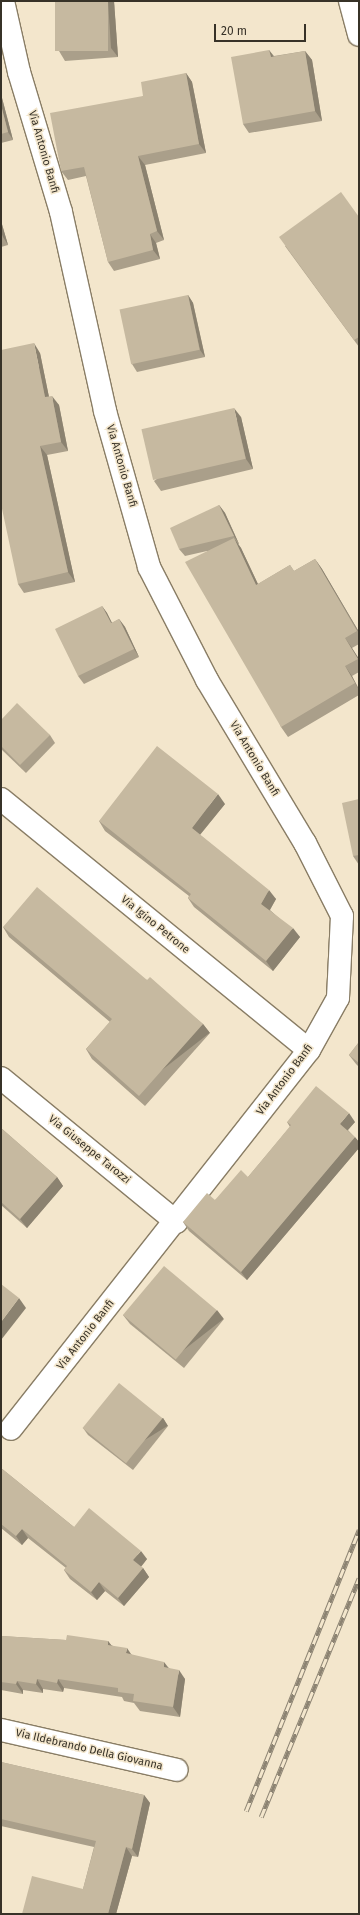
<!DOCTYPE html>
<style>
body{margin:0}
#map{position:relative;width:360px;height:1915px;overflow:hidden;background:#f3e6cc;font-family:"Fira Sans",sans-serif}
div>[style]{position:absolute}
[style*='--x']{left:calc(var(--x)*1px);top:calc(var(--y)*1px);width:calc(var(--w)*1px);rotate:calc(var(--a)*1deg)}
.roads{filter:drop-shadow(1px 0 #897d65) drop-shadow(-1px 0 #897d65) drop-shadow(0 1px #897d65) drop-shadow(0 -1px #897d65)}
.minor>*{height:22px;margin:-11px;padding:0 11px;transform-origin:11px;border-radius:11px;background:#fff}
.rail>*{height:4.5px;margin-top:-2.25px;transform-origin:0;background:repeating-linear-gradient(90deg,#f3e6cc 0 9px,#8c8372 0 18px);box-sizing:border-box;border-block:1px solid #8c8372}
.wall>*{inset:0;background:#aa9f8a}
.shaded-wall>*{inset:0;background:#8b8270;transform-origin:0 0}
.building>*{inset:0;background:#c6b9a0;transform-origin:0 0}
span{translate:-50% -50%;white-space:nowrap;text-align:center;line-height:1.15;-webkit-text-stroke:3px #f3e6cc;paint-order:stroke}
.street-label{font-size:11px;color:#373228}
.frame{position:absolute;inset:0;border:2px solid #373228;pointer-events:none}
.scale{position:absolute;left:214px;top:24px;width:92px;height:18px;box-sizing:border-box;border:2px solid #373228;border-top:0;padding-left:5px;font-size:12px;line-height:14px;white-space:nowrap;color:#373228;-webkit-text-stroke:3px #f3e6cc;paint-order:stroke}
</style>
<div id="map">
<div class="roads">
<div class="minor">
<div style="--x:3;--y:1;--w:73;--a:77.3"></div>
<div style="--x:19;--y:72;--w:146;--a:73.3"></div>
<div style="--x:61;--y:212;--w:204;--a:77.5"></div>
<div style="--x:105;--y:411;--w:162;--a:74.2"></div>
<div style="--x:149;--y:567;--w:127;--a:62.8"></div>
<div style="--x:207;--y:680;--w:190;--a:59"></div>
<div style="--x:305;--y:843;--w:82;--a:63.1"></div>
<div style="--x:342;--y:916;--w:82;--a:92.8"></div>
<div style="--x:338;--y:998;--w:60;--a:119.1"></div>
<div style="--x:309;--y:1050;--w:482;--a:128.2"></div>
<div style="--x:350;--y:1;--w:35;--a:75"></div>
<div style="--x:1;--y:799;--w:397;--a:39.2"></div>
<div style="--x:1;--y:1078;--w:227;--a:39.4"></div>
<div style="--x:1;--y:1730;--w:180;--a:12.8"></div>
</div>
</div>
<div class="rail">
<div style="--x:246;--y:1811;--w:303;--a:-68.1"></div>
<div style="--x:261;--y:1817;--w:258;--a:-67.7"></div>
</div>
<div class="wall">
<div style="clip-path:polygon(55px 1px,114px 1px,118px 57px,65px 61px,59px 51px)"></div>
<div style="clip-path:polygon(269px 50px,274px 56px,305px 51px,312px 60px,322px 121px,249px 133px,243px 124px)"></div>
<div style="clip-path:polygon(186px 73px,192px 82px,206px 153px,145px 165px,164px 240px,156px 243px,160px 259px,114px 271px,108px 262px,86px 176px,68px 180px,61px 171px,143px 96px)"></div>
<div style="clip-path:polygon(1px 96px,2px 98px,13px 140px,1px 143px)"></div>
<div style="clip-path:polygon(359px 217px,359px 347px,285px 246px)"></div>
<div style="clip-path:polygon(1px 221px,8px 245px,1px 247px)"></div>
<div style="clip-path:polygon(188px 295px,193px 303px,205px 357px,137px 372px,132px 364px)"></div>
<div style="clip-path:polygon(40px 353px,49px 397px,59px 405px,68px 451px,47px 455px,75px 582px,24px 593px,18px 584px)"></div>
<div style="clip-path:polygon(241px 417px,253px 469px,161px 491px,154px 481px)"></div>
<div style="clip-path:polygon(219px 505px,225px 513px,239px 544px,238px 544px,241px 548px,258px 584px,290px 565px,294px 571px,315px 559px,322px 569px,359px 632px,359px 644px,352px 648px,359px 659px,359px 672px,352px 676px,359px 689px,359px 695px,288px 737px,281px 727px,207px 551px,185px 556px,179px 549px)"></div>
<div style="clip-path:polygon(102px 606px,107px 613px,112px 623px,119px 619px,125px 627px,139px 657px,84px 684px,78px 676px)"></div>
<div style="clip-path:polygon(1px 720px,50px 735px,55px 743px,26px 773px,1px 749px)"></div>
<div style="clip-path:polygon(359px 799px,359px 865px,353px 856px)"></div>
<div style="clip-path:polygon(225px 804px,200px 835px,276px 899px,270px 910px,300px 937px,273px 971px,194px 907px,188px 898px,189px 896px,105px 831px,99px 821px)"></div>
<div style="clip-path:polygon(3px 927px,147px 980px,203px 1024px,210px 1033px,145px 1106px,92px 1059px,86px 1049px,110px 1022px,9px 937px)"></div>
<div style="clip-path:polygon(359px 1042px,359px 1067px,356px 1064px,349px 1055px)"></div>
<div style="clip-path:polygon(287px 1122px,355px 1122px,348px 1130px,359px 1142px,359px 1148px,247px 1280px,189px 1231px,183px 1222px,215px 1200px,248px 1177px,290px 1127px)"></div>
<div style="clip-path:polygon(1px 1128px,57px 1177px,63px 1186px,27px 1228px,1px 1205px)"></div>
<div style="clip-path:polygon(123px 1315px,224px 1319px,184px 1368px,130px 1324px)"></div>
<div style="clip-path:polygon(163px 1418px,168px 1426px,133px 1470px,88px 1435px,83px 1428px)"></div>
<div style="clip-path:polygon(1px 1468px,74px 1527px,147px 1559px,141px 1567px,143px 1568px,149px 1577px,124px 1606px,105px 1591px,97px 1600px,70px 1579px,64px 1570px,66px 1568px,28px 1538px,22px 1545px,1px 1528px)"></div>
<div style="clip-path:polygon(1px 1636px,66px 1640px,108px 1641px,111px 1645px,132px 1655px,169px 1668px,185px 1679px,180px 1717px,140px 1711px,134px 1703px,124px 1701px,122px 1697px,64px 1688px,63px 1692px,43px 1689px,43px 1693px,23px 1690px,23px 1694px,1px 1690px)"></div>
<div style="clip-path:polygon(1px 1762px,144px 1795px,150px 1803px,138px 1857px,132px 1856px,116px 1914px,22px 1914px,83px 1889px,94px 1847px,1px 1826px)"></div>
</div>
<div class="shaded-wall">
<div style="clip-path:polygon(108px 1px,114px 1px,118px 57px,111px 48px)"></div>
<div style="clip-path:polygon(269px 50px,276px 60px,271px 57px)"></div>
<div style="clip-path:polygon(305px 51px,312px 60px,322px 121px,315px 111px)"></div>
<div style="clip-path:polygon(186px 73px,192px 82px,206px 153px,199px 144px)"></div>
<div style="clip-path:polygon(1px 96px,2px 98px,13px 140px,8px 132px,1px 105px)"></div>
<div style="clip-path:polygon(138px 156px,145px 165px,164px 240px,157px 231px)"></div>
<div style="clip-path:polygon(1px 221px,8px 245px,3px 237px,1px 232px)"></div>
<div style="clip-path:polygon(150px 234px,156px 243px,160px 259px,153px 250px)"></div>
<div style="clip-path:polygon(188px 295px,193px 303px,205px 357px,200px 350px)"></div>
<div style="clip-path:polygon(34px 343px,40px 353px,51px 407px,45px 397px)"></div>
<div style="clip-path:polygon(52px 396px,59px 405px,68px 451px,61px 442px)"></div>
<div style="clip-path:polygon(234px 408px,241px 417px,253px 469px,246px 459px)"></div>
<div style="clip-path:polygon(40px 446px,47px 455px,75px 582px,68px 572px)"></div>
<div style="clip-path:polygon(219px 505px,225px 513px,239px 544px,234px 536px)"></div>
<div style="clip-path:polygon(234px 538px,241px 548px,263px 595px,256px 585px)"></div>
<div style="clip-path:polygon(315px 559px,322px 569px,359px 632px,359px 633px)"></div>
<div style="clip-path:polygon(102px 606px,107px 613px,116px 631px,111px 623px)"></div>
<div style="clip-path:polygon(119px 619px,125px 627px,139px 657px,134px 649px)"></div>
<div style="clip-path:polygon(345px 638px,352px 648px,359px 659px,359px 661px)"></div>
<div style="clip-path:polygon(345px 666px,352px 676px,359px 690px,355px 683px)"></div>
<div style="clip-path:polygon(218px 794px,225px 804px,198px 837px,192px 828px)"></div>
<div style="clip-path:polygon(269px 890px,276px 899px,268px 913px,261px 904px)"></div>
<div style="clip-path:polygon(293px 928px,300px 937px,273px 971px,266px 961px)"></div>
<div style="left:203px;top:1024px;width:11px;height:96px;rotate:52deg"></div>
<div style="clip-path:polygon(349px 1113px,355px 1122px,346px 1132px,340px 1124px)"></div>
<div style="clip-path:polygon(355px 1137px,359px 1142px,359px 1148px,247px 1280px,241px 1272px)"></div>
<div style="clip-path:polygon(57px 1177px,63px 1186px,27px 1228px,20px 1219px)"></div>
<div style="clip-path:polygon(19px 1298px,26px 1308px,1px 1340px,1px 1322px)"></div>
<div style="left:217px;top:1310px;width:11px;height:63px;rotate:52deg"></div>
<div style="left:163px;top:1418px;width:9px;height:58px;rotate:58deg"></div>
<div style="clip-path:polygon(22px 1529px,28px 1538px,22px 1545px,16px 1536px)"></div>
<div style="clip-path:polygon(141px 1551px,147px 1559px,139px 1569px,133px 1560px)"></div>
<div style="clip-path:polygon(143px 1568px,149px 1577px,124px 1606px,118px 1598px)"></div>
<div style="clip-path:polygon(99px 1582px,105px 1591px,97px 1600px,91px 1592px)"></div>
<div style="clip-path:polygon(108px 1641px,115px 1650px,108px 1645px)"></div>
<div style="clip-path:polygon(127px 1648px,133px 1657px,126px 1653px)"></div>
<div style="clip-path:polygon(164px 1662px,171px 1671px,164px 1667px)"></div>
<div style="clip-path:polygon(179px 1670px,185px 1679px,180px 1717px,173px 1707px)"></div>
<div style="clip-path:polygon(37px 1679px,43px 1689px,43px 1693px,36px 1684px)"></div>
<div style="clip-path:polygon(58px 1679px,64px 1688px,63px 1692px,57px 1683px)"></div>
<div style="clip-path:polygon(17px 1681px,23px 1690px,23px 1694px,16px 1684px)"></div>
<div style="clip-path:polygon(144px 1795px,150px 1803px,138px 1857px,132px 1849px)"></div>
<div style="clip-path:polygon(126px 1847px,132px 1856px,116px 1914px,108px 1914px)"></div>
</div>
<div class="building">
<div style="left:55px;top:1px;width:53px;height:50px"></div>
<div style="clip-path:polygon(269px 50px,271px 57px,305px 51px,315px 111px,243px 124px,231px 57px)"></div>
<div style="clip-path:polygon(186px 73px,199px 144px,138px 156px,157px 231px,150px 234px,153px 250px,108px 262px,84px 167px,61px 171px,50px 113px,143px 96px,141px 82px)"></div>
<div style="clip-path:polygon(1px 105px,8px 132px,1px 134px)"></div>
<div style="clip-path:polygon(341px 192px,359px 217px,359px 337px,354px 340px,279px 237px)"></div>
<div style="left:188px;top:295px;width:56px;height:70px;rotate:78deg"></div>
<div style="clip-path:polygon(34px 343px,45px 397px,52px 396px,61px 442px,40px 446px,68px 572px,18px 584px,1px 504px,1px 350px)"></div>
<div style="left:234px;top:408px;width:52px;height:95px;rotate:77deg"></div>
<div style="clip-path:polygon(219px 505px,234px 536px,179px 549px,170px 528px)"></div>
<div style="clip-path:polygon(234px 538px,256px 585px,290px 565px,294px 571px,315px 559px,357px 631px,345px 638px,358px 659px,345px 666px,355px 683px,281px 727px,185px 562px)"></div>
<div style="clip-path:polygon(102px 606px,111px 623px,119px 619px,134px 649px,78px 676px,55px 629px)"></div>
<div style="clip-path:polygon(17px 703px,50px 735px,20px 765px,1px 746px,1px 720px)"></div>
<div style="clip-path:polygon(157px 746px,218px 794px,192px 828px,269px 890px,261px 904px,293px 928px,266px 961px,188px 898px,191px 894px,99px 821px)"></div>
<div style="clip-path:polygon(359px 799px,359px 855px,353px 856px,342px 803px)"></div>
<div style="clip-path:polygon(37px 887px,147px 980px,150px 977px,203px 1024px,139px 1096px,86px 1049px,112px 1019px,3px 927px)"></div>
<div style="clip-path:polygon(359px 1042px,359px 1063px,349px 1055px)"></div>
<div style="clip-path:polygon(316px 1086px,349px 1113px,340px 1124px,355px 1137px,241px 1272px,183px 1222px,207px 1193px,215px 1200px,241px 1170px,248px 1177px,291px 1125px,287px 1122px)"></div>
<div style="clip-path:polygon(1px 1128px,57px 1177px,20px 1219px,1px 1202px)"></div>
<div style="left:164px;top:1266px;width:69px;height:64px;rotate:40deg"></div>
<div style="clip-path:polygon(1px 1284px,19px 1298px,1px 1322px)"></div>
<div style="left:119px;top:1383px;width:56px;height:58px;rotate:39deg"></div>
<div style="clip-path:polygon(1px 1468px,74px 1527px,89px 1508px,141px 1551px,133px 1560px,143px 1568px,118px 1598px,99px 1582px,91px 1592px,64px 1570px,67px 1566px,22px 1529px,16px 1536px,1px 1524px)"></div>
<div style="clip-path:polygon(67px 1635px,108px 1641px,108px 1645px,127px 1648px,126px 1653px,164px 1662px,164px 1667px,179px 1670px,173px 1707px,133px 1701px,134px 1694px,118px 1692px,118px 1688px,58px 1679px,57px 1683px,37px 1679px,36px 1684px,17px 1681px,16px 1684px,1px 1682px,1px 1636px,66px 1640px)"></div>
<div style="clip-path:polygon(1px 1762px,144px 1795px,132px 1849px,126px 1847px,108px 1914px,22px 1914px,32px 1876px,83px 1889px,96px 1841px,1px 1819px)"></div>
</div>
<div class="street-label">
<span style="left:43px;top:152px;rotate:74deg">Via Antonio Banfi</span>
<span style="left:121px;top:466px;rotate:74deg">Via Antonio Banfi</span>
<span style="left:254px;top:759px;rotate:59deg">Via Antonio Banfi</span>
<span style="left:155px;top:925px;rotate:39deg">Via Igino Petrone</span>
<span style="left:285px;top:1080px;rotate:-53deg">Via Antonio Banfi</span>
<span style="left:89px;top:1150px;rotate:39deg">Via Giuseppe Tarozzi</span>
<span style="left:86px;top:1335px;rotate:-52deg">Via Antonio Banfi</span>
<span style="left:89px;top:1750px;rotate:13deg">Via Ildebrando Della Giovanna</span>
</div>
<div class="frame"></div>
<div class="scale">20 m</div>
</div>
